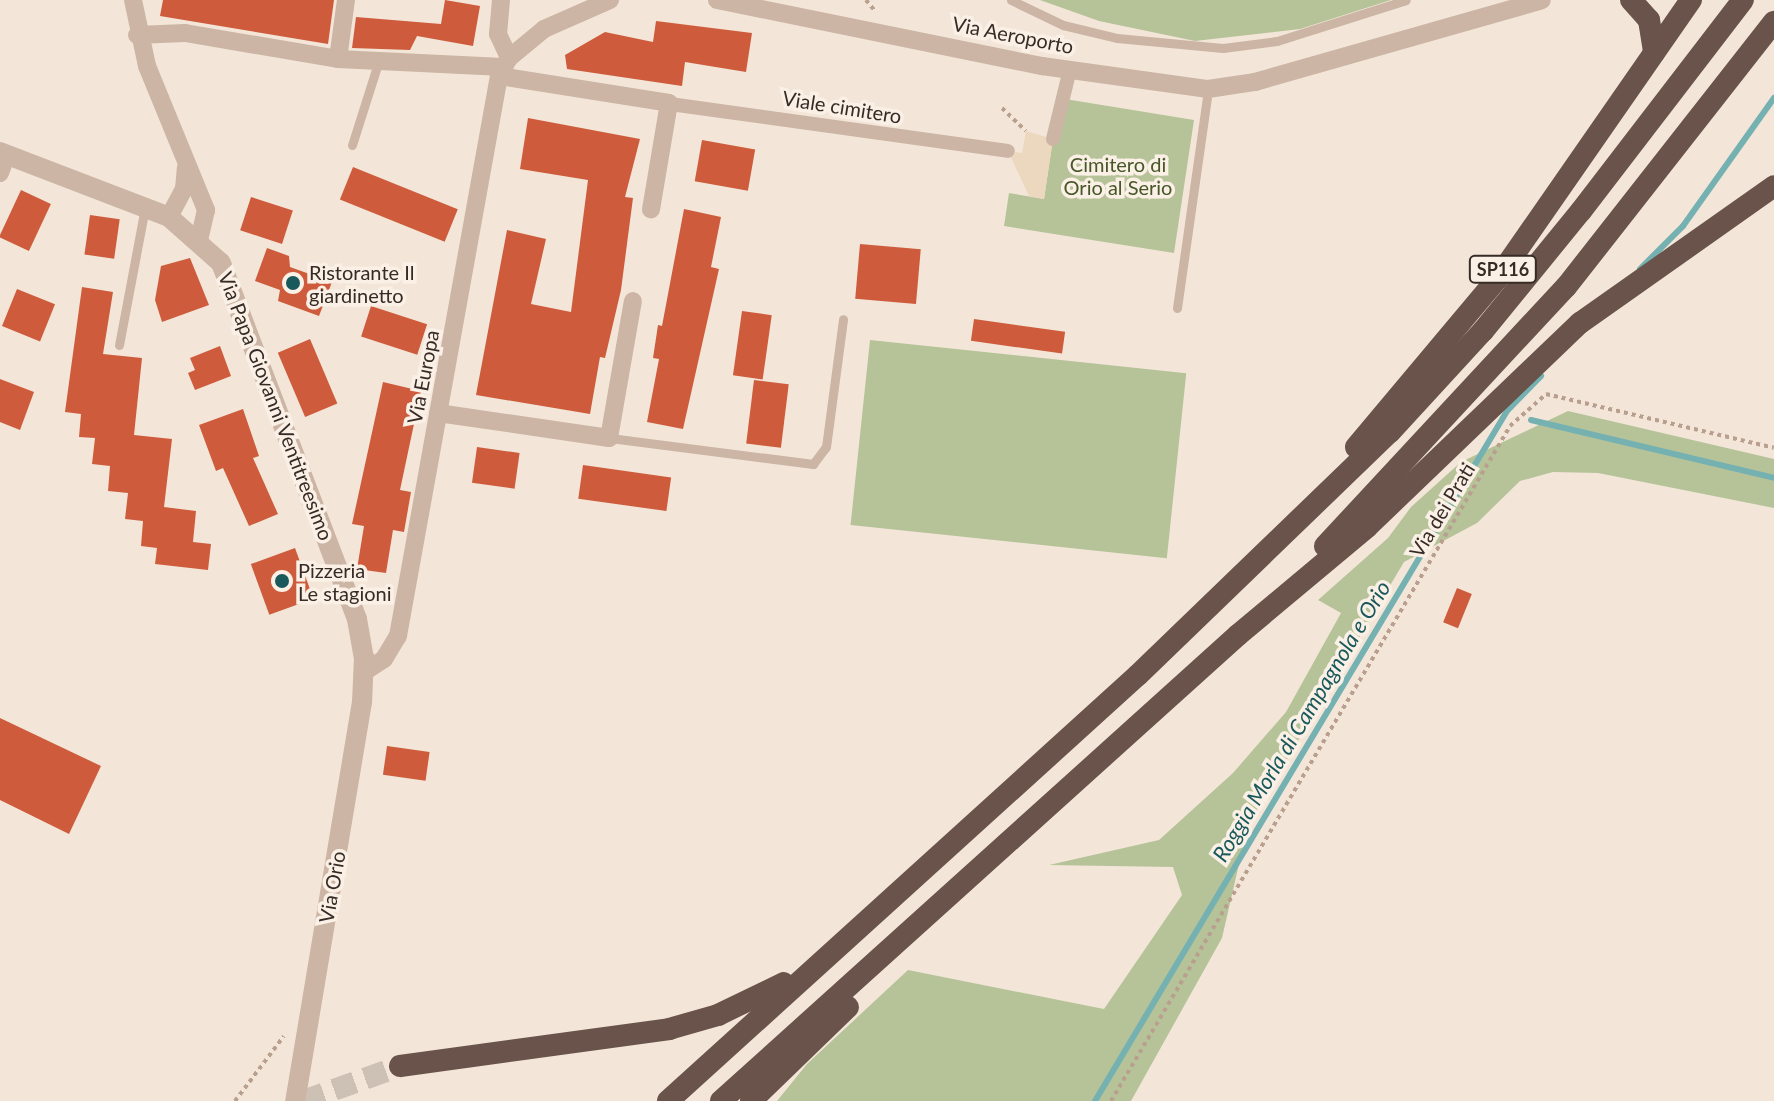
<!DOCTYPE html>
<style>
body{margin:0}
#map{position:relative;width:1774px;height:1101px;overflow:hidden;background:#f3e6d9;font-family:Lato,sans-serif}
div>[style]{position:absolute}
[style*='--x']{left:calc(var(--x)*1px);top:calc(var(--y)*1px);width:calc(var(--w)*1px);rotate:calc(var(--a)*1deg)}
.green>*{inset:0;background:#b6c398;transform-origin:0 0}
.plaza>*{inset:0;background:#ecd7bf}
.stream>*{height:6px;margin:-3px;padding:0 3px;transform-origin:3px;border-radius:3px;background:#76b1b2}
.building>*{inset:0;background:#ce5c3c;transform-origin:0 0}
.trunk-tunnel>*{height:22px;margin-top:-11px;transform-origin:0;background:repeating-linear-gradient(90deg,#cdc1b5 0 22px,transparent 0 33px)}
.path>*{height:4px;margin-top:-2px;transform-origin:0;background:repeating-linear-gradient(90deg,#b89f8e 0 4px,transparent 0 8px)}
.service>*{height:9px;margin:-4.5px;padding:0 4.5px;transform-origin:4.5px;border-radius:4.5px;background:#ccb5a4}
.pedestrian>*{height:14px;margin:-7px;padding:0 7px;transform-origin:7px;border-radius:7px;background:#ccb5a4}
.minor>*{height:18px;margin:-9px;padding:0 9px;transform-origin:9px;border-radius:9px;background:#ccb5a4}
.tertiary>*{height:20px;margin:-10px;padding:0 10px;transform-origin:10px;border-radius:10px;background:#ccb5a4}
.trunk>*{height:22px;margin:-11px;padding:0 11px;transform-origin:11px;border-radius:11px;background:#69534a}
.dots>*{width:22px;height:22px;translate:-50% -50%;box-sizing:border-box;border:4px solid #faf0e6;border-radius:50%}
span{translate:-50% -50%;white-space:nowrap;text-align:center;line-height:1.15;-webkit-text-stroke:7px #faf0e6;paint-order:stroke}
.shield-label span{padding:2px 6px;background:#faf0e6;border:2px solid;border-radius:6px;-webkit-text-stroke-width:0}
.shield-label{font-size:18px;color:#372b26;font-weight:700}
.street-label{font-size:20px;color:#372b26}
.park-label{font-size:20px;color:#475728}
.poi-label{font-size:20px;color:#372b26}
.left{translate:0 -50%;text-align:left}
.water-label{font-size:22px;color:#19585b;font-style:italic}
</style>
<div id="map">
<div class="green">
<div style="clip-path:polygon(1040px 0,1391px 0,1300px 29px,1195px 41px,1099px 21px)"></div>
<div style="clip-path:polygon(1059px 98px,1194px 120px,1174px 253px,1004px 226px,1009px 193px,1044px 199px)"></div>
<div style="left:870px;top:340px;width:318px;height:186px;rotate:6deg"></div>
<div style="clip-path:polygon(1568px 411px,1774px 459px,1774px 508px,1598px 473px,1553px 472px,1520px 481px,1477px 523px,1404px 562px,1248px 825px,1222px 938px,1131px 1101px,777px 1101px,807px 1064px,908px 970px,1104px 1009px,1182px 895px,1173px 867px,1049px 865px,1159px 840px,1233px 773px,1286px 712px,1341px 613px,1318px 600px,1388px 538px,1411px 507px,1461px 462px)"></div>
</div>
<div class="plaza">
<div style="clip-path:polygon(1026px 131px,1053px 139px,1044px 199px,1029px 196px,1008px 151px,1022px 153px)"></div>
</div>
<div class="stream">
<div style="--x:1640;--y:269;--w:61;--a:-45"></div>
<div style="--x:1683;--y:226;--w:157;--a:-54.6"></div>
<div style="--x:1531;--y:420;--w:250;--a:13.4"></div>
<div style="--x:1095;--y:1101;--w:804;--a:-59.16"></div>
<div style="--x:1507;--y:411;--w:49;--a:-45.8"></div>
</div>
<div class="building">
<div style="clip-path:polygon(163px 0,334px 0,328px 44px,160px 16px)"></div>
<div style="clip-path:polygon(445px 0,480px 6px,473px 46px,417px 36px,410px 50px,352px 48px,356px 17px,441px 24px)"></div>
<div style="clip-path:polygon(656px 21px,752px 33px,746px 72px,685px 62px,682px 86px,567px 69px,565px 55px,605px 32px,653px 42px)"></div>
<div style="clip-path:polygon(528px 118px,640px 139px,625px 197px,633px 198px,621px 290px,605px 358px,600px 357px,590px 414px,476px 395px,507px 230px,546px 239px,531px 304px,571px 312px,588px 180px,520px 169px)"></div>
<div style="left:702px;top:140px;width:54px;height:42px;rotate:10deg"></div>
<div style="left:353px;top:167px;width:113px;height:35px;rotate:22deg"></div>
<div style="left:21px;top:190px;width:33px;height:52px;rotate:25deg"></div>
<div style="left:251px;top:197px;width:44px;height:35px;rotate:18deg"></div>
<div style="clip-path:polygon(684px 209px,721px 217px,711px 267px,719px 269px,683px 429px,647px 422px,659px 359px,653px 358px,658px 325px,662px 326px)"></div>
<div style="left:90px;top:215px;width:30px;height:40px;rotate:8deg"></div>
<div style="left:860px;top:244px;width:61px;height:55px;rotate:5deg"></div>
<div style="clip-path:polygon(267px 248px,289px 256px,290px 267px,332px 282px,319px 316px,278px 301px,280px 290px,255px 281px)"></div>
<div style="clip-path:polygon(190px 258px,209px 305px,162px 322px,155px 300px,161px 266px)"></div>
<div style="clip-path:polygon(82px 287px,113px 292px,103px 354px,142px 358px,134px 435px,172px 439px,164px 507px,196px 511px,193px 542px,211px 544px,208px 570px,155px 564px,157px 548px,141px 546px,143px 521px,125px 519px,128px 493px,108px 491px,110px 466px,92px 464px,95px 438px,79px 437px,81px 414px,65px 412px)"></div>
<div style="left:17px;top:289px;width:41px;height:40px;rotate:22deg"></div>
<div style="left:371px;top:306px;width:59px;height:32px;rotate:18deg"></div>
<div style="left:742px;top:311px;width:30px;height:65px;rotate:8deg"></div>
<div style="left:974px;top:319px;width:92px;height:22px;rotate:8deg"></div>
<div style="left:310px;top:339px;width:70px;height:35px;rotate:67deg"></div>
<div style="clip-path:polygon(220px 346px,231px 376px,195px 390px,188px 373px,195px 370px,190px 358px)"></div>
<div style="clip-path:polygon(0 379px,34px 392px,20px 430px,0 422px)"></div>
<div style="left:754px;top:380px;width:35px;height:64px;rotate:7deg"></div>
<div style="clip-path:polygon(383px 382px,421px 391px,400px 490px,411px 492px,404px 532px,393px 530px,386px 573px,357px 569px,364px 526px,352px 524px)"></div>
<div style="clip-path:polygon(243px 409px,259px 456px,253px 458px,278px 514px,249px 526px,223px 468px,216px 471px,199px 425px)"></div>
<div style="left:477px;top:447px;width:43px;height:36px;rotate:8deg"></div>
<div style="left:583px;top:465px;width:89px;height:34px;rotate:8deg"></div>
<div style="left:295px;top:548px;width:54px;height:47px;rotate:70deg"></div>
<div style="left:1457px;top:588px;width:16px;height:37px;rotate:22deg"></div>
<div style="clip-path:polygon(0 718px,101px 766px,69px 834px,0 800px)"></div>
<div style="left:387px;top:746px;width:43px;height:29px;rotate:8deg"></div>
</div>
<div class="trunk-tunnel">
<div style="--x:303;--y:1101;--w:103;--a:-19.8"></div>
</div>
<div class="path">
<div style="--x:866;--y:0;--w:13;--a:51"></div>
<div style="--x:1002;--y:108;--w:33;--a:44"></div>
<div style="--x:235;--y:1101;--w:81;--a:-53"></div>
<div style="--x:1111;--y:1101;--w:784;--a:-59.41"></div>
<div style="--x:1510;--y:426;--w:48;--a:-41.6"></div>
<div style="--x:1546;--y:394;--w:234;--a:13.3"></div>
</div>
<div class="service">
<div style="--x:1011;--y:0;--w:58;--a:25.7"></div>
<div style="--x:1063;--y:25;--w:56;--a:13.5"></div>
<div style="--x:1117;--y:38;--w:106;--a:5.4"></div>
<div style="--x:1223;--y:48;--w:54;--a:-7.4"></div>
<div style="--x:1277;--y:41;--w:135;--a:-17.6"></div>
<div style="--x:352;--y:145;--w:86;--a:-72.4"></div>
<div style="--x:1177;--y:308;--w:221;--a:-81.9"></div>
<div style="--x:119;--y:345;--w:140;--a:-79.3"></div>
<div style="--x:610;--y:438;--w:205;--a:7.3"></div>
<div style="--x:813;--y:464;--w:21;--a:-53"></div>
<div style="--x:826;--y:447;--w:129;--a:-82.4"></div>
</div>
<div class="pedestrian">
<div style="--x:670;--y:104;--w:341;--a:7.9"></div>
<div style="--x:1053;--y:139;--w:72;--a:-76.3"></div>
</div>
<div class="minor">
<div style="--x:133;--y:0;--w:67;--a:78"></div>
<div style="--x:147;--y:66;--w:156;--a:67.7"></div>
<div style="--x:206;--y:210;--w:31;--a:103"></div>
<div style="--x:501;--y:0;--w:34;--a:95"></div>
<div style="--x:498;--y:34;--w:26;--a:65"></div>
<div style="--x:717;--y:0;--w:332;--a:11.5"></div>
<div style="--x:1042;--y:66;--w:168;--a:7.9"></div>
<div style="--x:1208;--y:89;--w:48;--a:-8.5"></div>
<div style="--x:1255;--y:82;--w:298;--a:-15.9"></div>
<div style="--x:137;--y:35;--w:48;--a:-2.4"></div>
<div style="--x:185;--y:33;--w:155;--a:9.6"></div>
<div style="--x:338;--y:59;--w:165;--a:2.8"></div>
<div style="--x:338;--y:59;--w:60;--a:-82.3"></div>
<div style="--x:499;--y:76;--w:172;--a:9"></div>
<div style="--x:669;--y:103;--w:108;--a:99.6"></div>
<div style="--x:0;--y:173;--w:20;--a:-70"></div>
<div style="--x:169;--y:217;--w:32;--a:-62"></div>
<div style="--x:184;--y:189;--w:21;--a:-85"></div>
<div style="--x:438;--y:413;--w:173;--a:8.3"></div>
<div style="--x:609;--y:438;--w:139;--a:-80.1"></div>
<div style="--x:364;--y:672;--w:24;--a:-33"></div>
<div style="--x:384;--y:659;--w:27;--a:-59"></div>
<div style="--x:398;--y:636;--w:569;--a:-79.78"></div>
<div style="--x:499;--y:76;--w:21;--a:-61"></div>
<div style="--x:509;--y:58;--w:45;--a:-39.6"></div>
<div style="--x:544;--y:29;--w:72;--a:-23.7"></div>
</div>
<div class="tertiary">
<div style="--x:0;--y:152;--w:181;--a:21"></div>
<div style="--x:169;--y:217;--w:69;--a:41.5"></div>
<div style="--x:221;--y:263;--w:381;--a:69.1"></div>
<div style="--x:357;--y:619;--w:39;--a:80"></div>
<div style="--x:364;--y:657;--w:45;--a:92.5"></div>
<div style="--x:362;--y:702;--w:405;--a:99.5"></div>
</div>
<div class="trunk">
<div style="--x:1631;--y:0;--w:27;--a:48"></div>
<div style="--x:1649;--y:20;--w:33;--a:81"></div>
<div style="--x:1356;--y:447;--w:219;--a:-50"></div>
<div style="--x:1497;--y:279;--w:340;--a:-55.2"></div>
<div style="--x:1325;--y:546;--w:354;--a:-47.1"></div>
<div style="--x:1566;--y:287;--w:337;--a:-51.9"></div>
<div style="--x:400;--y:1066;--w:272;--a:-7.8"></div>
<div style="--x:669;--y:1029;--w:51;--a:-15.9"></div>
<div style="--x:718;--y:1015;--w:73;--a:-25.9"></div>
<div style="--x:668;--y:1101;--w:634;--a:-42.19"></div>
<div style="--x:1138;--y:675;--w:350;--a:-44"></div>
<div style="--x:1390;--y:432;--w:137;--a:-47.4"></div>
<div style="--x:1483;--y:331;--w:155;--a:-50.8"></div>
<div style="--x:1581;--y:211;--w:266;--a:-52.5"></div>
<div style="--x:721;--y:1101;--w:696;--a:-42.03"></div>
<div style="--x:1238;--y:635;--w:168;--a:-39.9"></div>
<div style="--x:1367;--y:527;--w:295;--a:-43.8"></div>
<div style="--x:1580;--y:323;--w:237;--a:-35.2"></div>
<div style="--x:751;--y:1101;--w:135;--a:-44.1"></div>
</div>
<div class="dots">
<div style="left:293px;top:283px;background:#19585b"></div>
<div style="left:282px;top:581px;background:#19585b"></div>
</div>
<div class="shield-label">
<span style="left:1503px;top:269px">SP116</span>
</div>
<div class="street-label">
<span style="left:1013px;top:35px;rotate:11deg">Via Aeroporto</span>
<span style="left:842px;top:107px;rotate:9deg">Viale cimitero</span>
<span style="left:423px;top:377px;rotate:-79deg">Via Europa</span>
<span style="left:276px;top:406px;rotate:69deg">Via Papa Giovanni Ventitreesimo</span>
<span style="left:1442px;top:510px;rotate:-59deg">Via dei Prati</span>
<span style="left:332px;top:887px;rotate:-80deg">Via Orio</span>
</div>
<div class="park-label">
<span style="left:1118px;top:176px">Cimitero di<br>Orio al Serio</span>
</div>
<div class="poi-label">
<span class="left" style="left:309px;top:284px">Ristorante Il<br>giardinetto</span>
<span class="left" style="left:298px;top:582px">Pizzeria<br>Le stagioni</span>
</div>
<div class="water-label">
<span style="left:1301px;top:721px;rotate:-59deg">Roggia Morla di Campagnola e Orio</span>
</div>
</div>
